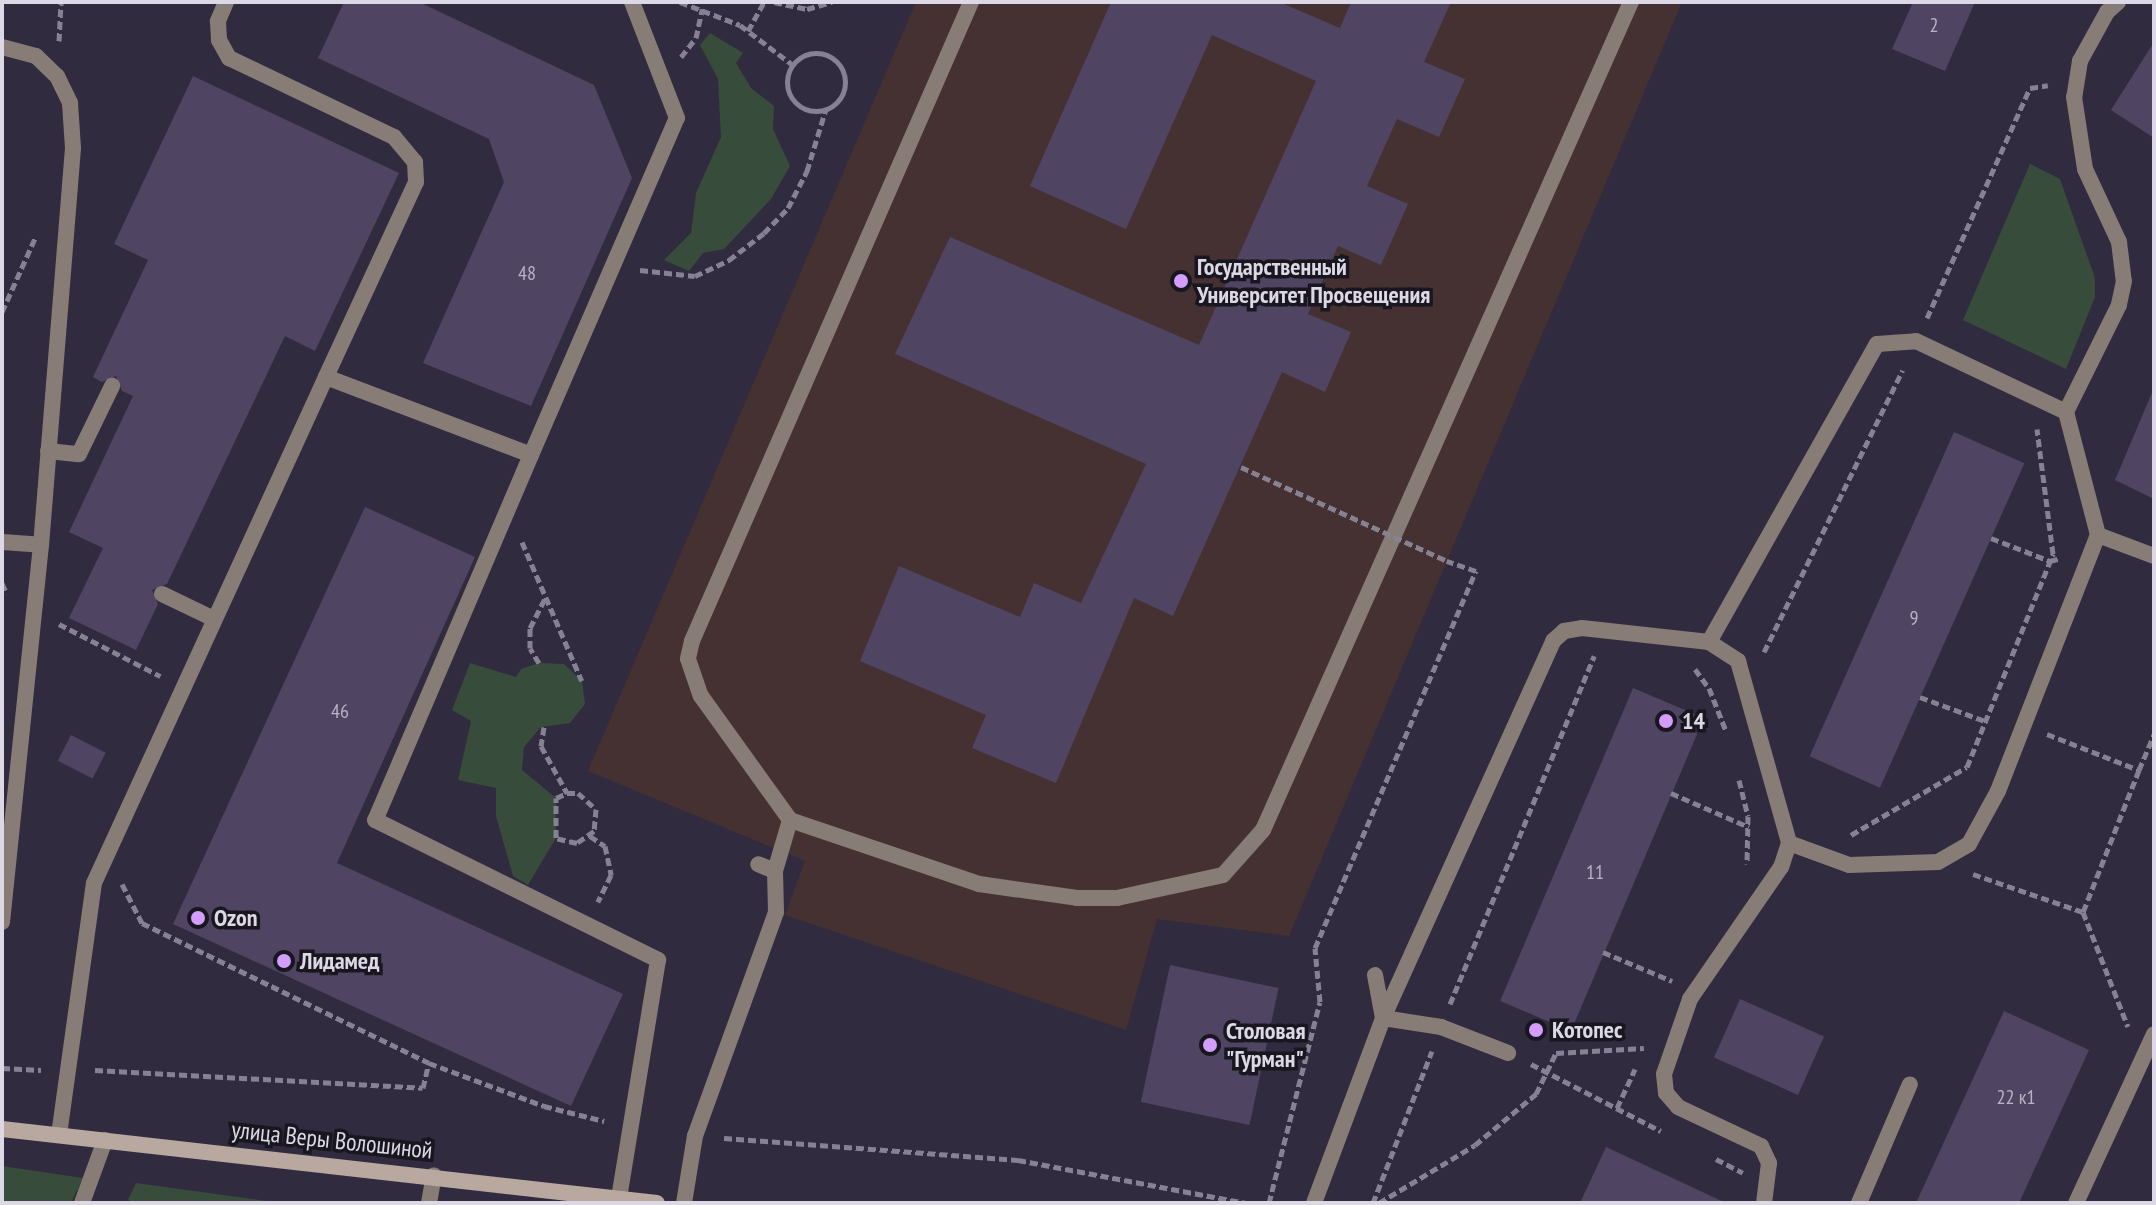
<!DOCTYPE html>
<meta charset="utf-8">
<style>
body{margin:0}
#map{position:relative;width:2156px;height:1205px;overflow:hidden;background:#312b3f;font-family:"PT Sans Narrow",sans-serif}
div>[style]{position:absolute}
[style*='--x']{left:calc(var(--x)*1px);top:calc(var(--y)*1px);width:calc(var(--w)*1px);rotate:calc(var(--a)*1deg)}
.education>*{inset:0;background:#453131}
.green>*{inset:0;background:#374c3b}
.building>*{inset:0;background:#504463;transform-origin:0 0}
.path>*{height:5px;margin-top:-2.5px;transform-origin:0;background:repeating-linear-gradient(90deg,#878293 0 8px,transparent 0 12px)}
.path>.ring{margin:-2.5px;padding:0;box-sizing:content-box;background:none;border:5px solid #878293;border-radius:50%}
.lane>*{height:16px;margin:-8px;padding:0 8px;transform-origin:8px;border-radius:8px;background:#877c76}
.street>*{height:16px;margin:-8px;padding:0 8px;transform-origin:8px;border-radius:8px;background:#877c76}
.secondary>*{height:16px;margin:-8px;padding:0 8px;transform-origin:8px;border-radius:8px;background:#b9a89f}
.path-bridge>*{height:5px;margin-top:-2.5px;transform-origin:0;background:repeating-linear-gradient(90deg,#878293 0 8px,transparent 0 12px)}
.dots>*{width:22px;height:22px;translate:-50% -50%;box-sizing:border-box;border:4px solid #18161f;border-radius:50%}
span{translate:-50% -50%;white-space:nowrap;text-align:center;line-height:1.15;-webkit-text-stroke:7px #18161f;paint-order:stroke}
.number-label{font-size:20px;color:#b9b3c4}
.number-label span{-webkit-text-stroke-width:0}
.poi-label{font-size:24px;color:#dcd8e5;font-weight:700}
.left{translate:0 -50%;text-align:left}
.street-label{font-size:24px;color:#dcd8e5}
.frame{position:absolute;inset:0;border:4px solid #dcd8e5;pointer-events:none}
</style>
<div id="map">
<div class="education">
<div style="clip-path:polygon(916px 2px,1682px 2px,1289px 936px,1157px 919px,1126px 1030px,785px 915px,805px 861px,588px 771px)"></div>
</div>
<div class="green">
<div style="clip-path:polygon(710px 33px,743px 53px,736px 63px,751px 88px,774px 106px,773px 129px,790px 166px,771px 199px,724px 249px,703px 253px,689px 271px,664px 260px,691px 233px,696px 193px,721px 137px,718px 79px,700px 45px)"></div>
<div style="clip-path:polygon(2030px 164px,2060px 179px,2095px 278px,2095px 297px,2066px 369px,1963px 320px)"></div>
<div style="clip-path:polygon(470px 663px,516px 677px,521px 669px,539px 663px,564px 664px,582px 681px,585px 704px,570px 723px,541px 727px,524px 747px,522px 770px,556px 798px,556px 838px,528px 885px,513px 876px,496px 816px,496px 788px,458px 780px,471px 721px,452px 710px)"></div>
<div style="clip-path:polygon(2px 1166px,83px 1178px,71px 1203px,2px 1203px)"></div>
<div style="clip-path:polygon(136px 1183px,281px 1203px,138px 1203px,128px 1200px)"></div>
</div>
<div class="building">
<div style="clip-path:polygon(344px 2px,419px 2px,594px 85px,632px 178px,531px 406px,423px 363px,504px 182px,489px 139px,318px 58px)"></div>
<div style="clip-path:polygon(1111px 2px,1279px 2px,1340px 28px,1351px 2px,1451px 2px,1424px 62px,1465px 79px,1439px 137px,1397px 119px,1367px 186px,1408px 204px,1381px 265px,1338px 246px,1308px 314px,1351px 332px,1325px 392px,1282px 372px,1173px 616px,1134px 598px,1056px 783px,972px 748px,986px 715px,860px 661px,899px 566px,1020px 617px,1034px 583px,1081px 603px,1146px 464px,895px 354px,950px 237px,1199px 345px,1316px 81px,1212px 35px,1126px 229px,1030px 186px)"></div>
<div style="clip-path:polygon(1913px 2px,1975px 2px,1945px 71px,1892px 49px)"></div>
<div style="clip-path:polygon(2154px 42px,2154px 138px,2111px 110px)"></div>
<div style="clip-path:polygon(193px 76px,399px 173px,315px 351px,285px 336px,167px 584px,152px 590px,158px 604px,136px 650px,69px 618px,103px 548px,69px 532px,133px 396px,122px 391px,116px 376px,102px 382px,93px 377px,148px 260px,114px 244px)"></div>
<div style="clip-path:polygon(2154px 388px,2154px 499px,2115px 480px)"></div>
<div style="left:1954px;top:432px;width:77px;height:355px;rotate:24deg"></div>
<div style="clip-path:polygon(365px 507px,475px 557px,337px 863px,623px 994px,571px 1106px,173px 924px)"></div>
<div style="left:1633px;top:688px;width:77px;height:340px;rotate:23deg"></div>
<div style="left:71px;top:735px;width:39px;height:29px;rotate:27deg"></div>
<div style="left:1170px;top:965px;width:111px;height:140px;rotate:12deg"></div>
<div style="left:1740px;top:999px;width:92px;height:64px;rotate:24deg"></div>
<div style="clip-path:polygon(2004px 1011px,2089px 1050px,2019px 1203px,1916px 1203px)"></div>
<div style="clip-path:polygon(1606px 1147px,1726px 1203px,1580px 1203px)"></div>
</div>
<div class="path">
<div style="--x:680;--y:2;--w:64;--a:21"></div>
<div style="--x:740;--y:25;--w:66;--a:37"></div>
<div style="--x:774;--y:2;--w:34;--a:12"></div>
<div style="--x:807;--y:9;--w:26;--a:-16"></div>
<div style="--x:748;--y:31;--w:33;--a:-61"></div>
<div style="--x:59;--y:41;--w:39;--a:-87"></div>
<div class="ring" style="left:787px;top:53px;width:53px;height:53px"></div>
<div style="--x:681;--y:57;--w:24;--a:-52"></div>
<div style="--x:696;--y:38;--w:30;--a:-78"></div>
<div style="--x:640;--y:270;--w:55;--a:6.2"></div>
<div style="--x:695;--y:276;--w:38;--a:-25"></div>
<div style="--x:729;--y:260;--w:44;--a:-37.6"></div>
<div style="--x:764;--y:233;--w:35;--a:-46"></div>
<div style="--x:788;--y:208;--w:42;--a:-62.8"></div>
<div style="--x:807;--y:171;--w:65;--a:-73"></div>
<div style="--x:2;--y:312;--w:83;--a:-65.9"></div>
<div style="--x:1927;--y:318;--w:252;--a:-65.9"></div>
<div style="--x:2030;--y:88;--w:18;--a:-9"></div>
<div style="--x:1991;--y:538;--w:63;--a:21.3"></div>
<div style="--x:2050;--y:561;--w:11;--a:-15"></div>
<div style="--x:522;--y:542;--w:151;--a:66.7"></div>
<div style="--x:2;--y:583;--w:12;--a:66"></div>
<div style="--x:59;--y:624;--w:114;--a:27.2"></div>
<div style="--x:1764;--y:652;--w:314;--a:-63.8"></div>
<div style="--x:539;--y:663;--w:17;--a:-121"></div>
<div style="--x:530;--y:648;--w:20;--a:-90"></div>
<div style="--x:530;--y:628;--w:34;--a:-63"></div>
<div style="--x:1695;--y:669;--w:24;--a:54"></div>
<div style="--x:1709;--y:688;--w:46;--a:68.4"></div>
<div style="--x:1920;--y:697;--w:69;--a:20.3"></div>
<div style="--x:544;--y:727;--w:19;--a:99"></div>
<div style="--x:541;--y:746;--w:54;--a:61"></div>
<div style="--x:2047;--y:734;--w:99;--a:21.4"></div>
<div style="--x:2139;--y:770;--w:153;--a:111.5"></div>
<div style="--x:2083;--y:912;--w:123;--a:68.6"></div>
<div style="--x:2139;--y:770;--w:39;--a:-67"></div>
<div style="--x:1739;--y:780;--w:37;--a:76"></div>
<div style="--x:1748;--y:816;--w:48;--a:91.2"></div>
<div style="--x:567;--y:793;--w:11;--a:0"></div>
<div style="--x:578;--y:793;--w:24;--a:42"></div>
<div style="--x:596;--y:809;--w:22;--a:95"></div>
<div style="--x:594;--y:831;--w:21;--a:145"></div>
<div style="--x:577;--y:843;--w:22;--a:-167"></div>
<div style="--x:556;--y:838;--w:40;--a:-90"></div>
<div style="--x:556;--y:798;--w:12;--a:-24"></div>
<div style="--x:1671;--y:793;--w:85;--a:23.6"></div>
<div style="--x:1851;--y:835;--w:134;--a:-30.4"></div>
<div style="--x:1967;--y:767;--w:230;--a:-68"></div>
<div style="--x:2053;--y:554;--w:126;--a:-97.3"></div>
<div style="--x:590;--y:836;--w:18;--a:34"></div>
<div style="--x:605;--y:846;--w:30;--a:78"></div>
<div style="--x:611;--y:875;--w:30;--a:116"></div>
<div style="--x:1973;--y:874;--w:116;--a:19.1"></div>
<div style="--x:122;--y:884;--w:44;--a:62.9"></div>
<div style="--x:142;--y:923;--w:319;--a:26"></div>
<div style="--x:1603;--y:952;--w:75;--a:22.8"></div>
<div style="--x:1450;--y:1004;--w:377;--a:-67.5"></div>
<div style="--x:1531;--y:1064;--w:146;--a:27.3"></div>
<div style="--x:2;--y:1068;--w:39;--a:3"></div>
<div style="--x:95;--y:1070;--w:328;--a:3.1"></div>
<div style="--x:423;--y:1088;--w:26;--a:-77"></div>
<div style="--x:429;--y:1063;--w:123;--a:20.5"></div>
<div style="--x:544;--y:1106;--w:62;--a:14"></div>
<div style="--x:1617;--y:1108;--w:43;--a:-65.2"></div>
<div style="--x:724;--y:1138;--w:295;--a:4.3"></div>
<div style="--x:1018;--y:1160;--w:232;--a:10.7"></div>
<div style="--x:1716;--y:1159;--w:30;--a:27"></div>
<div style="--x:1269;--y:1203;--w:207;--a:-75.8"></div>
<div style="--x:1320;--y:1002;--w:54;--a:-95.3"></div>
<div style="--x:1315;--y:948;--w:410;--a:-66.9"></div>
<div style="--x:1476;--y:571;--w:31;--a:-161"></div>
<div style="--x:1373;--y:1203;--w:163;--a:-68.8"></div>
<div style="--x:1379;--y:1203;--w:112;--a:-31.1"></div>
<div style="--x:1475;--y:1145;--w:80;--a:-39.9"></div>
<div style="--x:1536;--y:1094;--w:46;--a:-64"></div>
<div style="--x:1556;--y:1053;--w:88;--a:-3.3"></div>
</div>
<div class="lane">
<div style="--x:226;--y:2;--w:21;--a:113"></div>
<div style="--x:218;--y:21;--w:19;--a:87"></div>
<div style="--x:219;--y:40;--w:21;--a:61"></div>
<div style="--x:229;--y:58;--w:183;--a:25.6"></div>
<div style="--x:394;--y:137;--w:33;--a:50"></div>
<div style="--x:415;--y:162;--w:20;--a:87"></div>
<div style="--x:416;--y:182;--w:215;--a:114.8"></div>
<div style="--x:971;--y:2;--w:697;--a:113.59"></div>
<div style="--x:692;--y:641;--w:18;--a:103"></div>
<div style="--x:688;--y:659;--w:39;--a:71"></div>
<div style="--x:701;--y:696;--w:153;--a:54.3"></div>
<div style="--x:790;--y:820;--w:200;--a:18.7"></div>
<div style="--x:979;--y:884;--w:99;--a:8.1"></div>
<div style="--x:1077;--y:898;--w:40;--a:0"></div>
<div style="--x:1117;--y:898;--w:108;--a:-12.2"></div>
<div style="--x:1223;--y:875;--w:60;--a:-48.4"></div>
<div style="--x:1263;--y:830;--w:906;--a:-66.04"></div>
<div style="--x:2118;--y:2;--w:15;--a:138"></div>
<div style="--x:2107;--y:12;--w:56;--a:118.9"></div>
<div style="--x:2080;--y:61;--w:36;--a:99"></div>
<div style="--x:2074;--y:97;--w:73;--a:81.3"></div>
<div style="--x:2085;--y:169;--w:81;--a:65"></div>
<div style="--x:2119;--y:242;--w:39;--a:83"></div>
<div style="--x:2124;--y:281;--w:25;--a:102"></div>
<div style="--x:2119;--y:305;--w:119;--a:116.4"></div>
<div style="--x:2066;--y:412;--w:127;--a:75.4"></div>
<div style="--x:2098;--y:535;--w:60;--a:20.6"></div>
<div style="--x:2;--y:47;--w:35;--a:15"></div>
<div style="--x:36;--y:56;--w:29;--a:44"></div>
<div style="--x:57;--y:76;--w:30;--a:64"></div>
<div style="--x:70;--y:103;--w:45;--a:86.2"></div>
<div style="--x:73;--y:148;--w:398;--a:94.6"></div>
<div style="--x:41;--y:545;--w:379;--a:95.9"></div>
<div style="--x:48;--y:451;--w:31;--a:6"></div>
<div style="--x:79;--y:454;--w:76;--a:-64.1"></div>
<div style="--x:531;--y:455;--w:367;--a:-66.6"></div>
<div style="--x:677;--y:118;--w:124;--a:-111.2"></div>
<div style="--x:2;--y:542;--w:39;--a:4"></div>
<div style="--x:162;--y:594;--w:58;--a:25.7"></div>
<div style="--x:1709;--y:642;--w:342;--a:-60.6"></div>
<div style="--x:1877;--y:344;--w:39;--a:-4"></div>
<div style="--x:1916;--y:341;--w:166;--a:25.3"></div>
<div style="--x:1789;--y:843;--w:64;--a:20.1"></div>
<div style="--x:1849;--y:865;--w:89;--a:-1.9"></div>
<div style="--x:1938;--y:862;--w:36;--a:-30"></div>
<div style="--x:1969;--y:844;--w:60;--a:-61.3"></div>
<div style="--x:1998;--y:791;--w:275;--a:-68.7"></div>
<div style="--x:775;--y:871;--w:53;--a:-73.6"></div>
<div style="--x:1375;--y:975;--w:44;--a:79.5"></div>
<div style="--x:1383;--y:1018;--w:414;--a:-65.7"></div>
<div style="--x:1553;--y:641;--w:15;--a:-42"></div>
<div style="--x:1564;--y:631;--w:18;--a:-9"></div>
<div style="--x:1582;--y:628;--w:128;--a:6.3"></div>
<div style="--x:1709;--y:642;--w:35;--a:33"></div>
<div style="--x:1738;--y:661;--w:189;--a:74.3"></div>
<div style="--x:1789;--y:843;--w:25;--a:108"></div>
<div style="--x:1781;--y:867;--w:160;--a:124.6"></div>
<div style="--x:1690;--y:999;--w:79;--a:109.1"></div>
<div style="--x:1664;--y:1074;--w:19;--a:84"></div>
<div style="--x:1666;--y:1093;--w:18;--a:49"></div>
<div style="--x:1678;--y:1107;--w:92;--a:25.2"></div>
<div style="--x:1761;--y:1146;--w:19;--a:65"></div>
<div style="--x:1769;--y:1163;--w:40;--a:97.1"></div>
<div style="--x:1383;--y:1018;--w:59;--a:8.8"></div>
<div style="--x:1441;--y:1027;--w:72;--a:21.2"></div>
<div style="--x:59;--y:1135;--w:254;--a:-82.1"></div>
<div style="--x:94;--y:883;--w:557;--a:-65.37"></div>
<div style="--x:326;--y:377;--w:219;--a:20.8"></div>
<div style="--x:531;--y:455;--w:397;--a:113.1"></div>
<div style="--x:375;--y:820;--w:316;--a:26.3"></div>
<div style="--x:658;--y:960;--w:242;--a:99.3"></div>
<div style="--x:429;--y:1203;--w:28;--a:-80"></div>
<div style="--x:684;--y:1203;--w:68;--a:-80.7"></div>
<div style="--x:695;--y:1136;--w:238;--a:-70.1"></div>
<div style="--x:776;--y:912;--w:41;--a:-91.4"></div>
<div style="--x:775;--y:871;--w:18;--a:-158"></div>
<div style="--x:1859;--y:1203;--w:129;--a:-66.8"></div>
<div style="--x:2076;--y:1203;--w:186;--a:-65.2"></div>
</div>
<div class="street">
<div style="--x:82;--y:1203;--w:67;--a:-69.9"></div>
<div style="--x:1314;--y:1203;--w:197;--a:-69.5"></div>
</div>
<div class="secondary">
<div style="--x:2;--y:1129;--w:659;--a:6.45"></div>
</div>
<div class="path-bridge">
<div style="--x:1241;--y:467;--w:226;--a:24.5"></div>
</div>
<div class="dots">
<div style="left:1181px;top:281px;background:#d29dfd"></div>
<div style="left:1666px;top:721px;background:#d29dfd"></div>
<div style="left:198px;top:918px;background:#d29dfd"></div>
<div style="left:284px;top:961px;background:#d29dfd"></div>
<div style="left:1536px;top:1030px;background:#d29dfd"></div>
<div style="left:1210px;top:1045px;background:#d29dfd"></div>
</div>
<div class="number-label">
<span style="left:1934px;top:25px">2</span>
<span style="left:527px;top:273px">48</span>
<span style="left:1914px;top:618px">9</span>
<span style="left:340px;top:711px">46</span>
<span style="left:1595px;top:872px">11</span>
<span style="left:2016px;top:1097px">22 к1</span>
</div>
<div class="poi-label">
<span class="left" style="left:1197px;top:281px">Государственный<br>Университет Просвещения</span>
<span class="left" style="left:1682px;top:721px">14</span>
<span class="left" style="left:214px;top:918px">Ozon</span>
<span class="left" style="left:300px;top:961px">Лидамед</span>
<span class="left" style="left:1552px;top:1030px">Котопес</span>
<span class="left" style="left:1226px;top:1045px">Столовая<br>"Гурман"</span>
</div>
<div class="street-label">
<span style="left:332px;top:1140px;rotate:6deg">улица Веры Волошиной</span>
</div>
<div class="frame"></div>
</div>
